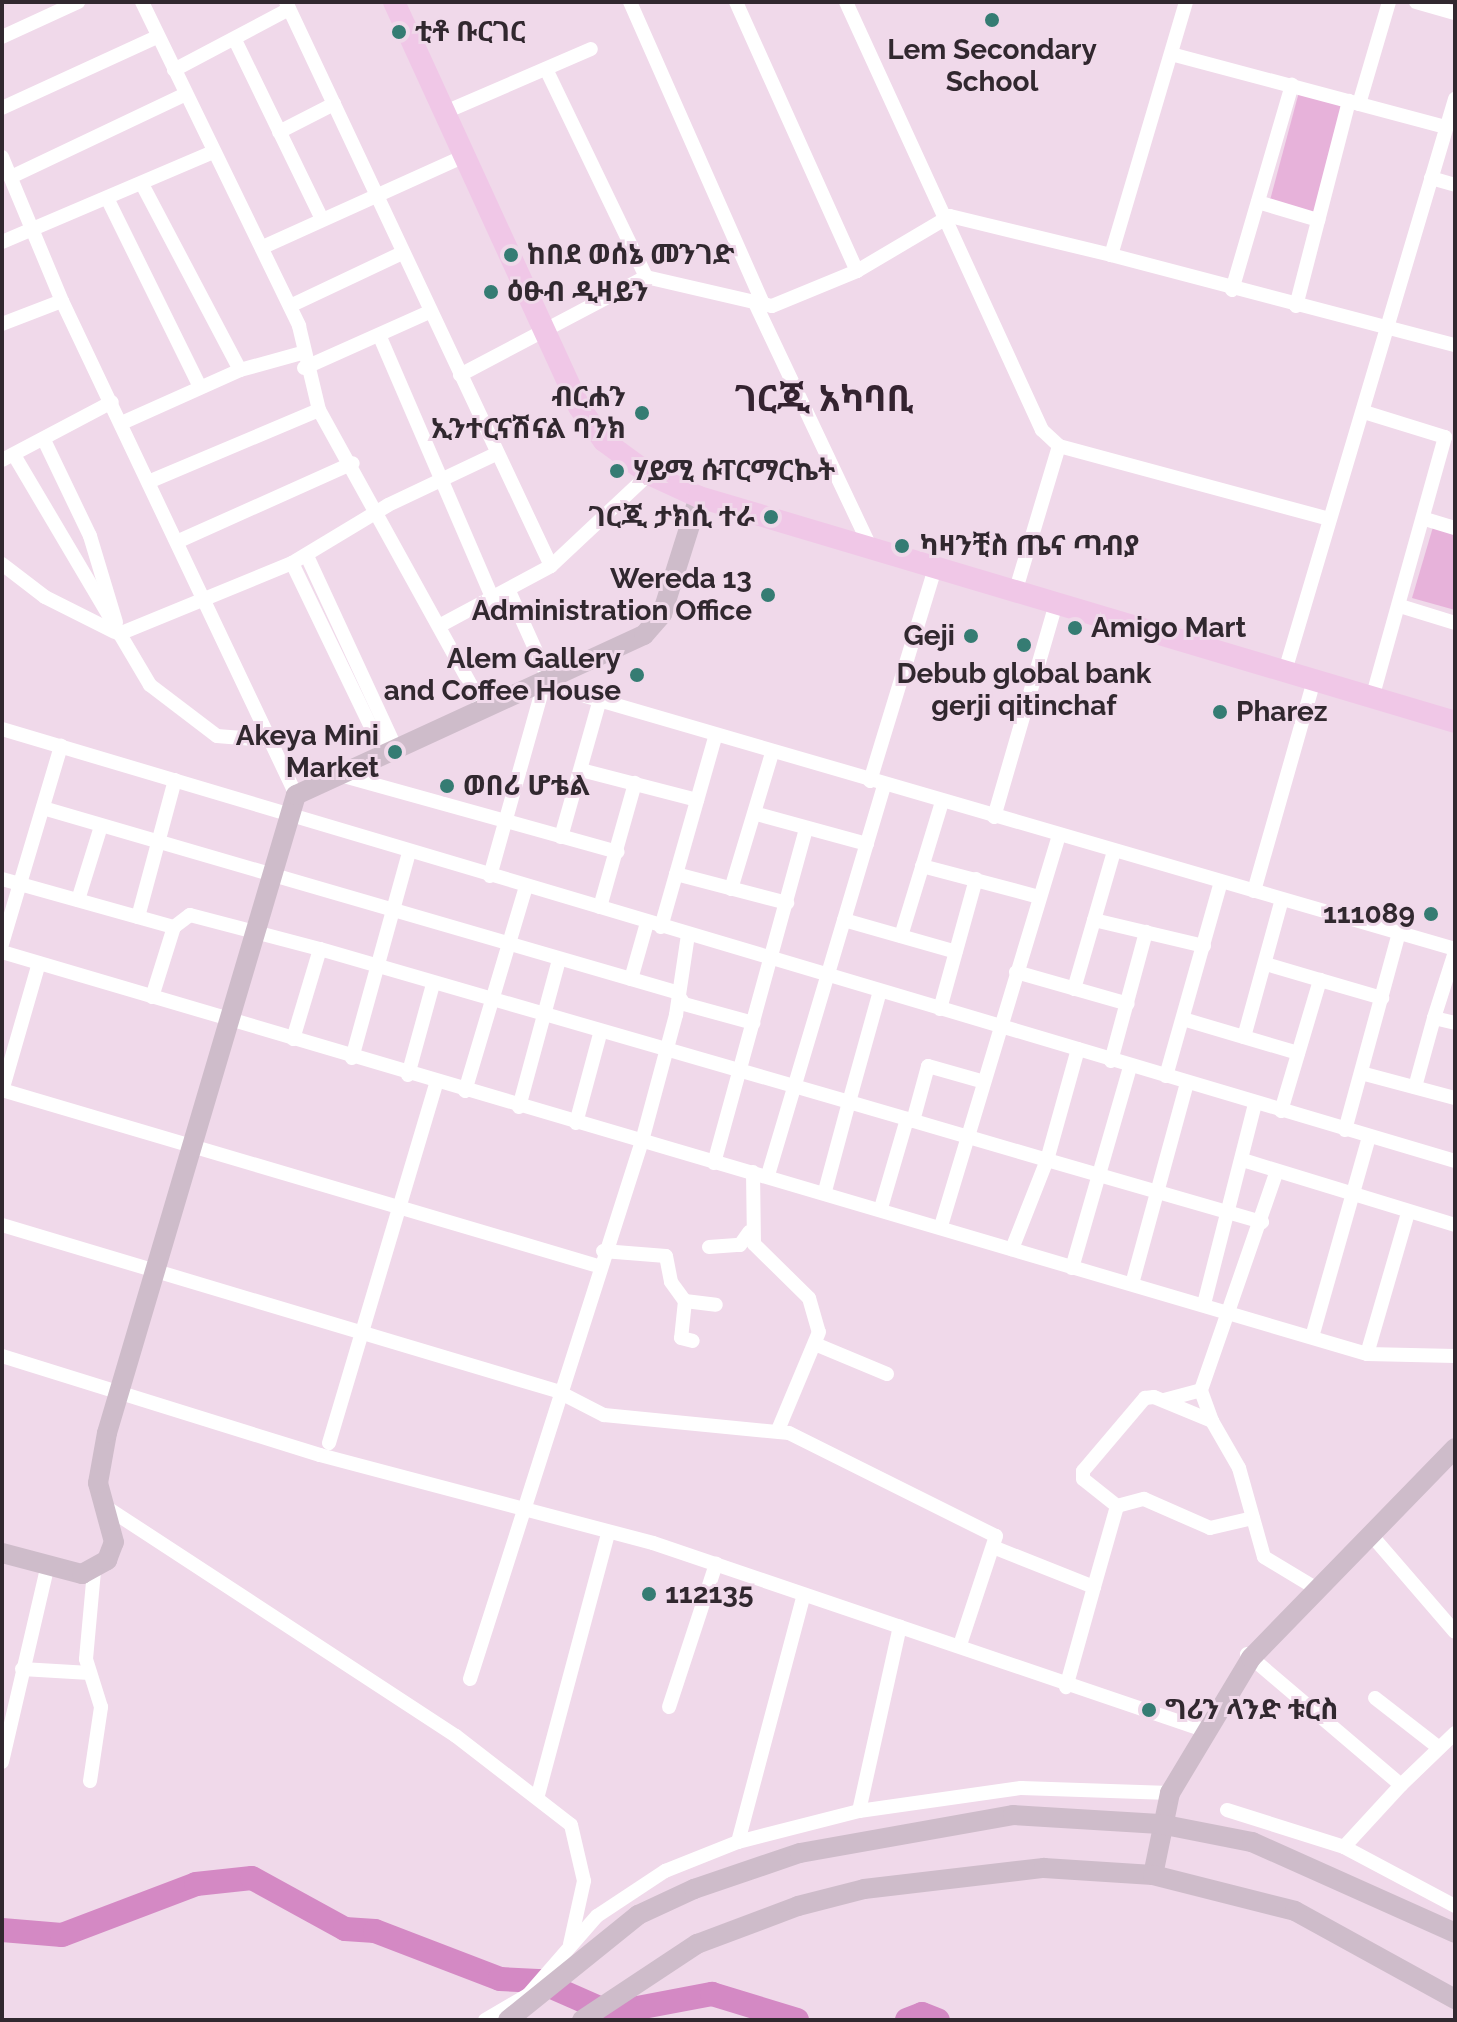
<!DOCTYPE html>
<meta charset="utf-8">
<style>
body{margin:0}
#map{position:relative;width:1457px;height:2022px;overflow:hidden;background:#f0d9ea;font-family:Raleway,"Noto Sans Ethiopic",sans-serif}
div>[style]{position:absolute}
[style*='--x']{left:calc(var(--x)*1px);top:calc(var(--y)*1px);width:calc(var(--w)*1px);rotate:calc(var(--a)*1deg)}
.green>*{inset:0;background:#e7b2da;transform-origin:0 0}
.river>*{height:24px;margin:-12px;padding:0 12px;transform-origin:12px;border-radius:12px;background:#d489c4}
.street>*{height:14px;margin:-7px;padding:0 7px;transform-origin:7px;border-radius:7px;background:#fff}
.secondary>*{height:20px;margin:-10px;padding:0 10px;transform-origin:10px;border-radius:10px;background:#cebcca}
.primary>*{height:22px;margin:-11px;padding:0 11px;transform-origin:11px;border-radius:11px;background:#f0c7e7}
.dots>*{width:22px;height:22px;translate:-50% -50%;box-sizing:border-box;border:4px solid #f0d9ea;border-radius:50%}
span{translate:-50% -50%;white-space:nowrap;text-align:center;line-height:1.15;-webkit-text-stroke:6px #f0d9ea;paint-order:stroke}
.poi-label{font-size:28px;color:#31282f;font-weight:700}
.left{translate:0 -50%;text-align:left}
.right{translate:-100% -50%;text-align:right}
.district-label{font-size:36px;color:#342330;font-weight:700}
.frame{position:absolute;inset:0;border:4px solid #31282f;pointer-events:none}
</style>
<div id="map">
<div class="green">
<div style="left:1299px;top:92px;width:51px;height:114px;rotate:15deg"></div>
<div style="clip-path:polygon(1433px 527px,1455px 534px,1455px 610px,1412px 598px)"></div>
</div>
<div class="river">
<div style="--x:2;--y:1930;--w:60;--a:4.8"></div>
<div style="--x:62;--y:1935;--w:143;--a:-20.8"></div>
<div style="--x:196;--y:1884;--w:56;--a:-6.1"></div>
<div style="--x:252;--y:1878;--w:106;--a:28.7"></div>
<div style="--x:345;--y:1929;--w:30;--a:4"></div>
<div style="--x:375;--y:1931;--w:134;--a:21"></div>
<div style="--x:500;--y:1979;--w:38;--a:3"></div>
<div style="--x:538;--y:1981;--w:80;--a:23.7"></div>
<div style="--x:611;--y:2013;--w:103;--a:-10.7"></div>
<div style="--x:712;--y:1994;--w:89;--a:17"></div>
<div style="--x:907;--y:2020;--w:16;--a:-22"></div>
<div style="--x:922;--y:2014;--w:17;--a:21"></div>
</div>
<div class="street">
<div style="--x:142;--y:2;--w:360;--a:64.1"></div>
<div style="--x:299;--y:326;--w:86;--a:76.6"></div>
<div style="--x:319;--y:410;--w:342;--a:61.1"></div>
<div style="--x:286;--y:2;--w:623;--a:64.83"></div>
<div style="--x:630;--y:2;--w:330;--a:66.2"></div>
<div style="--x:736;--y:2;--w:295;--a:65.8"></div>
<div style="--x:846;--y:2;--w:471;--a:65.4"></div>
<div style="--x:1042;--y:430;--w:23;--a:43"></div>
<div style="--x:1059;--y:446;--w:149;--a:106.7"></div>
<div style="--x:1186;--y:2;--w:264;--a:106.5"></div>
<div style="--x:1111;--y:255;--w:356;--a:14.7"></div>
<div style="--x:1416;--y:2;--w:41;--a:15.8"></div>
<div style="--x:2;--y:37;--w:84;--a:-24.7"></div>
<div style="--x:235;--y:40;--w:197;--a:64.1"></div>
<div style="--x:1171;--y:54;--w:285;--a:14.9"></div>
<div style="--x:546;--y:69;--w:231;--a:64.3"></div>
<div style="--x:174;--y:70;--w:130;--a:-27.9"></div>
<div style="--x:1359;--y:104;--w:106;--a:-73.6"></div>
<div style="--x:2;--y:108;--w:170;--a:-24.6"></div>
<div style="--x:443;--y:113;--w:161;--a:-23.4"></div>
<div style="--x:279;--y:132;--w:62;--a:-27"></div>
<div style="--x:2;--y:157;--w:156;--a:67.4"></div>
<div style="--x:62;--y:301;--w:547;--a:64.65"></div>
<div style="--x:11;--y:177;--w:191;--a:-25.4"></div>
<div style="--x:1431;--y:178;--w:25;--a:16"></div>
<div style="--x:143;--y:186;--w:208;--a:62.2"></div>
<div style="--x:109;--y:202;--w:206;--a:63.8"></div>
<div style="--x:1258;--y:202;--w:63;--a:16.7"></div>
<div style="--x:2;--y:242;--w:227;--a:-23.1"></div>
<div style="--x:263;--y:247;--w:222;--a:-24.3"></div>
<div style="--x:1232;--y:290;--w:214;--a:-73.7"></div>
<div style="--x:755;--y:303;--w:269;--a:64.7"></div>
<div style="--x:290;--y:306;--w:122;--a:-25.3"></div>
<div style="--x:1296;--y:306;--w:212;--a:-75.5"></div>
<div style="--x:2;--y:324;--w:64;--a:-21"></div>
<div style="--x:380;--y:337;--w:285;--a:66.7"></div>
<div style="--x:304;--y:368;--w:135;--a:-24.1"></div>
<div style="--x:460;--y:375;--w:210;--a:-27.8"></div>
<div style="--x:646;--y:277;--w:129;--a:13"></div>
<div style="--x:772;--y:306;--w:92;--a:-22.4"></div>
<div style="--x:857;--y:271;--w:108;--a:-30.6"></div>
<div style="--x:950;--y:216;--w:166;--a:13.6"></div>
<div style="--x:1364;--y:412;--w:85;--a:17.2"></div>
<div style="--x:1445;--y:437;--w:272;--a:105.6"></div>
<div style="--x:124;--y:422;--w:127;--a:-24.1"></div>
<div style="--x:240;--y:370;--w:64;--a:-15.3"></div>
<div style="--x:44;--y:440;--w:106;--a:64.4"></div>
<div style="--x:90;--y:536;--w:90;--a:73.2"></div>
<div style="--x:1059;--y:446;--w:280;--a:15.1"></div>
<div style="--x:14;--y:455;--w:267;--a:59.4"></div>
<div style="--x:150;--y:685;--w:84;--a:37.3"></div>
<div style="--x:217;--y:736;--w:50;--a:4.6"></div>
<div style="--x:2;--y:460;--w:124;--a:-27.8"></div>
<div style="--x:153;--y:480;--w:180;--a:-22.9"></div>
<div style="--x:1425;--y:519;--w:31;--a:17"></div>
<div style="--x:181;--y:540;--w:188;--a:-24.1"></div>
<div style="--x:307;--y:556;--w:215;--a:65.2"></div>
<div style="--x:292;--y:563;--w:214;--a:64.3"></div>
<div style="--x:2;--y:564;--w:54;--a:37.5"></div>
<div style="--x:45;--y:597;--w:78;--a:26.6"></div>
<div style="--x:509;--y:591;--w:98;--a:65.8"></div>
<div style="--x:1400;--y:606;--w:58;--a:17.2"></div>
<div style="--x:439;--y:626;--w:127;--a:-28.2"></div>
<div style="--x:551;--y:566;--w:134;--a:-43.2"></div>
<div style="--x:119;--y:634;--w:187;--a:-22.3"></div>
<div style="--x:292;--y:563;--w:112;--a:-31.1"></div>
<div style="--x:388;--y:505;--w:119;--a:-25.3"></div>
<div style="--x:1285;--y:671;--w:597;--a:-73.45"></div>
<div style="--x:2;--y:729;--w:1516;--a:16.56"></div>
<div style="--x:581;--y:770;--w:120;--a:14.5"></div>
<div style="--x:340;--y:775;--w:288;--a:15.5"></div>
<div style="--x:870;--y:781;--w:226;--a:-73"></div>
<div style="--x:43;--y:808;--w:659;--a:16.21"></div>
<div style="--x:676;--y:992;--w:14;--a:56"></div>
<div style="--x:684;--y:1004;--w:72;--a:15.4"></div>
<div style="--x:757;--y:814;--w:114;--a:15.3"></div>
<div style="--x:994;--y:817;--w:226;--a:-73.8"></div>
<div style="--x:561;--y:837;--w:139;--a:-74.2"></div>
<div style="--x:922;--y:866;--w:121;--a:14.8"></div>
<div style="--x:676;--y:874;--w:115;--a:14.6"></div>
<div style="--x:490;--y:876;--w:199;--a:-74.3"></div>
<div style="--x:544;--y:684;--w:949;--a:16.22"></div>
<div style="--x:2;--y:879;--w:179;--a:15.6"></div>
<div style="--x:731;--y:889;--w:142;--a:-73.2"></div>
<div style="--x:1254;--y:891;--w:218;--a:-74.1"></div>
<div style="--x:78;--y:900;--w:77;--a:-72.7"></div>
<div style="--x:600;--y:907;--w:129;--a:-74.2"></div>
<div style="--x:138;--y:917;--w:142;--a:-74.9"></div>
<div style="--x:844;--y:920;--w:116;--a:15.9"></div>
<div style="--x:1094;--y:920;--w:113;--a:13.3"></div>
<div style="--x:661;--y:927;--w:198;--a:-74.1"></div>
<div style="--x:901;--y:936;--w:140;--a:-73"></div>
<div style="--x:2;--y:944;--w:207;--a:-73.4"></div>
<div style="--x:2;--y:952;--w:1423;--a:16.41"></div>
<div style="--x:1367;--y:1354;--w:88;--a:1.3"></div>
<div style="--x:1455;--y:952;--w:69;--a:107.7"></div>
<div style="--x:1434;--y:1018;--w:22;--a:13"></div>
<div style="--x:1266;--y:964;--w:56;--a:16.5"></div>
<div style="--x:1016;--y:972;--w:116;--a:15.9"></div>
<div style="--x:631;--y:979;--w:58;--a:-74.1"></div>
<div style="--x:1074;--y:989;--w:144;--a:-73.8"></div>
<div style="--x:880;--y:991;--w:115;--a:105.6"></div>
<div style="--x:849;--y:1102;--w:60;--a:16.3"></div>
<div style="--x:152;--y:997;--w:73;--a:-72.6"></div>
<div style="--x:174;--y:927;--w:20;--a:-37"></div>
<div style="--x:190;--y:915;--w:134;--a:14.7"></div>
<div style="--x:320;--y:949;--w:551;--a:16.13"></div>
<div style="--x:849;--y:1102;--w:92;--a:105.1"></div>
<div style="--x:940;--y:1009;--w:135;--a:-74.5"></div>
<div style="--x:1183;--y:1019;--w:120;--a:16.5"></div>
<div style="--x:1244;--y:1037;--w:143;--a:-74.6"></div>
<div style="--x:293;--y:1039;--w:94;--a:-73.3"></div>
<div style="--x:1078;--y:1049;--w:115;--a:105.6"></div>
<div style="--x:1047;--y:1160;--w:224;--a:16.1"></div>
<div style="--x:352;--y:1058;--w:213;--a:-74.5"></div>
<div style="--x:1111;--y:1061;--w:134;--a:-74.8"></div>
<div style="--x:1361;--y:1073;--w:97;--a:14.9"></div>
<div style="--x:408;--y:1075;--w:94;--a:-74.6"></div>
<div style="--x:1166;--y:1076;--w:202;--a:-74.2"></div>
<div style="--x:1415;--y:1087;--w:72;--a:-74.6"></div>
<div style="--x:2;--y:1090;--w:621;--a:16.45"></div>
<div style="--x:2;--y:1091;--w:133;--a:-73.9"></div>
<div style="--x:465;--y:1091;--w:213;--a:-73.4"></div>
<div style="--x:519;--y:1107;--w:152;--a:-74.8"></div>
<div style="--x:1281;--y:1111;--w:137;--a:-73.4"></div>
<div style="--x:1320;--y:980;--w:65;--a:16.2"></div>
<div style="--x:913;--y:1121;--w:57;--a:-74.7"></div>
<div style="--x:928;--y:1066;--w:55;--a:15.8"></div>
<div style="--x:576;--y:1123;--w:92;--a:-74.9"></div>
<div style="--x:1345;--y:1130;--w:204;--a:-74.7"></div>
<div style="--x:1246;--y:1161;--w:219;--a:17"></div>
<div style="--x:714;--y:1163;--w:347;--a:-74.6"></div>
<div style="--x:753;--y:1172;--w:72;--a:89.2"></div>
<div style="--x:754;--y:1244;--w:77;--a:44.5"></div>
<div style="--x:809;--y:1298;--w:35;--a:74"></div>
<div style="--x:819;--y:1332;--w:106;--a:112.7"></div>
<div style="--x:768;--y:1175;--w:407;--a:-73.4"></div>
<div style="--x:881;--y:1208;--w:93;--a:-73.7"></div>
<div style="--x:907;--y:1119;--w:146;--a:16.3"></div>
<div style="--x:1047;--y:1160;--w:96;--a:111.5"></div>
<div style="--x:2;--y:1225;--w:579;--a:16.65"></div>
<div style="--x:557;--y:1391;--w:53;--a:27.1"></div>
<div style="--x:604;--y:1415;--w:186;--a:5.6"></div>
<div style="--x:789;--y:1433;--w:231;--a:26.5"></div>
<div style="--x:996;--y:1536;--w:112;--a:108.3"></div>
<div style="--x:941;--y:1226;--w:408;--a:-73.2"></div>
<div style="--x:709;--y:1247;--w:31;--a:-4"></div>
<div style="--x:740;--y:1245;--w:16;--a:-55"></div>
<div style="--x:603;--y:1251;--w:63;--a:4.5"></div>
<div style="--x:666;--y:1256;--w:26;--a:79"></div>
<div style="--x:671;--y:1282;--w:24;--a:54"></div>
<div style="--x:685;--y:1301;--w:31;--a:7"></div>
<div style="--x:1072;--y:1268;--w:209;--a:-73.9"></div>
<div style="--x:1132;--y:1284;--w:208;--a:-74.7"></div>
<div style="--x:685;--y:1301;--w:37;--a:96"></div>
<div style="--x:681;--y:1338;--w:12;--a:14"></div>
<div style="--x:1204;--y:1304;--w:206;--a:-75.7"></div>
<div style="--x:1312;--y:1337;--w:208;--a:-74.1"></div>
<div style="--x:815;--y:1344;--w:78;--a:22.6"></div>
<div style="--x:1367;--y:1354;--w:147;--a:-73.8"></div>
<div style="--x:2;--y:1356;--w:333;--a:17.3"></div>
<div style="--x:320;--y:1455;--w:344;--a:14.8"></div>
<div style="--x:653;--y:1543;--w:582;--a:18.75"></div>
<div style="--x:1164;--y:1400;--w:38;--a:-15"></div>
<div style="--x:1212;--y:1421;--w:33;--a:-110"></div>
<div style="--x:1201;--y:1390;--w:229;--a:-70.9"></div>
<div style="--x:329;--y:1443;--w:376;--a:-73.4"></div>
<div style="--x:1117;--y:1506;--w:28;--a:-15"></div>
<div style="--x:1144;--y:1499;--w:72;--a:23.7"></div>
<div style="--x:1210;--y:1528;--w:44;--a:-13.1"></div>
<div style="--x:109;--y:1509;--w:415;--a:33.2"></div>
<div style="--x:456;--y:1736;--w:145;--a:37.7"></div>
<div style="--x:571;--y:1825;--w:57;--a:76.9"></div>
<div style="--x:584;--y:1881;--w:65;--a:102.5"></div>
<div style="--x:1373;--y:1537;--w:125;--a:49.2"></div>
<div style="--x:998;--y:1549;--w:103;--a:21.6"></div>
<div style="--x:1094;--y:1587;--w:104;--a:105.6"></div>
<div style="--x:1094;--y:1587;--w:84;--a:-74.1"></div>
<div style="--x:1117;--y:1506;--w:43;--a:-141.5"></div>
<div style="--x:1083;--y:1479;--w:8;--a:-90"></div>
<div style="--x:1083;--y:1471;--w:96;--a:-49.7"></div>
<div style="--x:1145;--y:1398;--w:9;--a:-6"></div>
<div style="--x:1154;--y:1397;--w:63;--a:22.5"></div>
<div style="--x:1212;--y:1421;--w:54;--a:60.1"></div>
<div style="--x:1239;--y:1468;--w:92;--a:74.3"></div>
<div style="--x:1264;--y:1557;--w:62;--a:31.1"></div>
<div style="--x:1247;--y:1654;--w:202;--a:40.4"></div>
<div style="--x:1401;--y:1785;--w:84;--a:132.6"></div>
<div style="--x:22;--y:1669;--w:68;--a:3.4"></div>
<div style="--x:470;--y:1679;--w:565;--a:-72.27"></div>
<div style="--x:642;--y:1141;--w:131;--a:-74.9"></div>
<div style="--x:676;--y:1015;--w:81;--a:-81.5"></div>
<div style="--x:1375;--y:1698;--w:80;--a:37.9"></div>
<div style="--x:669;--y:1707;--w:151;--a:-71.8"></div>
<div style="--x:2;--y:1762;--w:198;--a:-76.9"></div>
<div style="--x:90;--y:1781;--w:75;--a:-81.5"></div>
<div style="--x:101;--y:1707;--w:50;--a:-107.4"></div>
<div style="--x:86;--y:1659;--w:88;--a:-84.8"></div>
<div style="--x:1401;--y:1785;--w:75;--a:-43.9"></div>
<div style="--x:538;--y:1795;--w:271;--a:-75"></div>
<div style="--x:1227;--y:1810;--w:123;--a:17.5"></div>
<div style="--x:1344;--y:1847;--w:126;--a:28"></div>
<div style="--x:859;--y:1811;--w:189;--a:-77.5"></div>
<div style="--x:738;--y:1842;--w:253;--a:-75.1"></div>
<div style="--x:485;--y:2020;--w:50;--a:-30.2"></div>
<div style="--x:528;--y:1995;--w:105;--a:-48.9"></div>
<div style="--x:597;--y:1916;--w:82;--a:-33.5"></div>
<div style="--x:665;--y:1871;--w:79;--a:-21.7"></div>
<div style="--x:738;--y:1842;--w:125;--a:-14.4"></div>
<div style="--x:859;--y:1811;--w:164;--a:-8.1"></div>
<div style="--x:1021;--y:1788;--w:149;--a:1.9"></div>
</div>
<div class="secondary">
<div style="--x:2;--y:1553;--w:83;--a:14.7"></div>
<div style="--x:82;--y:1574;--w:29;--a:-29"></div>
<div style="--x:107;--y:1560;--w:19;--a:-69"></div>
<div style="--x:114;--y:1542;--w:61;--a:-105.2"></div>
<div style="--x:98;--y:1483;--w:51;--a:-79.8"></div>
<div style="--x:107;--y:1433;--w:665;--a:-73.5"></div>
<div style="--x:296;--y:795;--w:383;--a:-24.7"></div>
<div style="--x:644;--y:635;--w:28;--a:-49"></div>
<div style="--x:662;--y:614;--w:123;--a:-72.5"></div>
<div style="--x:1153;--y:1875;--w:84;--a:-78.3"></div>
<div style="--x:1170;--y:1793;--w:157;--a:-59"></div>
<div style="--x:1251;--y:1658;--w:293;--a:-45.8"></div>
<div style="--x:508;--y:2020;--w:167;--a:-38.9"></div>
<div style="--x:638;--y:1915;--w:62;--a:-24.9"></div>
<div style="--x:694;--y:1889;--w:112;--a:-18.8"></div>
<div style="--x:800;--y:1853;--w:216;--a:-10.1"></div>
<div style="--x:1013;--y:1815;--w:147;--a:3.5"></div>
<div style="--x:1160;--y:1824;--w:94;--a:11.1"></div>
<div style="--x:1252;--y:1842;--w:222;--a:24.1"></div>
<div style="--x:582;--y:2020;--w:138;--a:-33.5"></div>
<div style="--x:697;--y:1944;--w:108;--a:-20.6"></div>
<div style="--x:798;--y:1906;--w:68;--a:-14.4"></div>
<div style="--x:864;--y:1889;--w:181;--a:-6.7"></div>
<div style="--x:1044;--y:1868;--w:109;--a:3.7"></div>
<div style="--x:1153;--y:1875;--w:146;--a:14.2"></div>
<div style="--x:1295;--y:1911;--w:183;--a:28.8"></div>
</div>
<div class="primary">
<div style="--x:394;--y:2;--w:445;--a:65.4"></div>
<div style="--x:579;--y:407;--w:42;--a:53.7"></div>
<div style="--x:604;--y:441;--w:56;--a:36.3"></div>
<div style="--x:649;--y:474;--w:55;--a:24.7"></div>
<div style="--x:699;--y:497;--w:789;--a:16.57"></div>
</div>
<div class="dots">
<div style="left:992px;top:20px;background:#357c73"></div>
<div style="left:399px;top:32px;background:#357c73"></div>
<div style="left:511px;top:255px;background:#357c73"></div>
<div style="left:491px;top:292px;background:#357c73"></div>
<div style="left:642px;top:413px;background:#357c73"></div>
<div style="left:617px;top:471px;background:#357c73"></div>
<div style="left:771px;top:517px;background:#357c73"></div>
<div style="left:902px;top:546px;background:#357c73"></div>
<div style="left:768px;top:595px;background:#357c73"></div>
<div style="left:1075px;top:628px;background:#357c73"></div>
<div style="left:971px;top:636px;background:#357c73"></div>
<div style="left:1024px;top:645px;background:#357c73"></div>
<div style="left:637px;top:675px;background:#357c73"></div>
<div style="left:1220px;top:712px;background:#357c73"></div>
<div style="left:395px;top:752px;background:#357c73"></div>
<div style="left:447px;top:786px;background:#357c73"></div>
<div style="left:1431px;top:914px;background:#357c73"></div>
<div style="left:649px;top:1594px;background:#357c73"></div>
<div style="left:1149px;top:1710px;background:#357c73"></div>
</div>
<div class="poi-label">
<span class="left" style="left:415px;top:32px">ቲቶ ቡርገር</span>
<span style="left:992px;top:66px">Lem Secondary<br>School</span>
<span class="left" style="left:527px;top:255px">ከበደ ወሰኔ መንገድ</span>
<span class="left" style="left:507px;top:292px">ዕፁብ ዲዛይን</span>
<span class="right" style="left:626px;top:413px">ብርሐን<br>ኢንተርናሽናል ባንክ</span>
<span class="left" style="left:633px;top:471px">ሃይሚ ሱፐርማርኬት</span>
<span class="right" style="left:755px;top:517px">ገርጂ ታክሲ ተራ</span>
<span class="left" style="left:920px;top:546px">ካዛንቺስ ጤና ጣብያ</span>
<span class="right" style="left:752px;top:595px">Wereda 13<br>Administration Office</span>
<span class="left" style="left:1091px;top:628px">Amigo Mart</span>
<span class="right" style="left:955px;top:636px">Geji</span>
<span class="right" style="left:621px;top:675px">Alem Gallery<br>and Coffee House</span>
<span style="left:1024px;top:690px">Debub global bank<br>gerji qitinchaf</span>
<span class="left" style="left:1236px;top:712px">Pharez</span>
<span class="right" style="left:379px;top:752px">Akeya Mini<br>Market</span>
<span class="left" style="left:463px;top:786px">ወበሪ ሆቴል</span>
<span class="right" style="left:1415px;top:914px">111089</span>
<span class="left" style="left:665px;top:1594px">112135</span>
<span class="left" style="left:1165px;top:1710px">ግሪን ላንድ ቱርስ</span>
</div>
<div class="district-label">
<span style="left:824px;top:399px">ገርጂ አካባቢ</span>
</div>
<div class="frame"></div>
</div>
